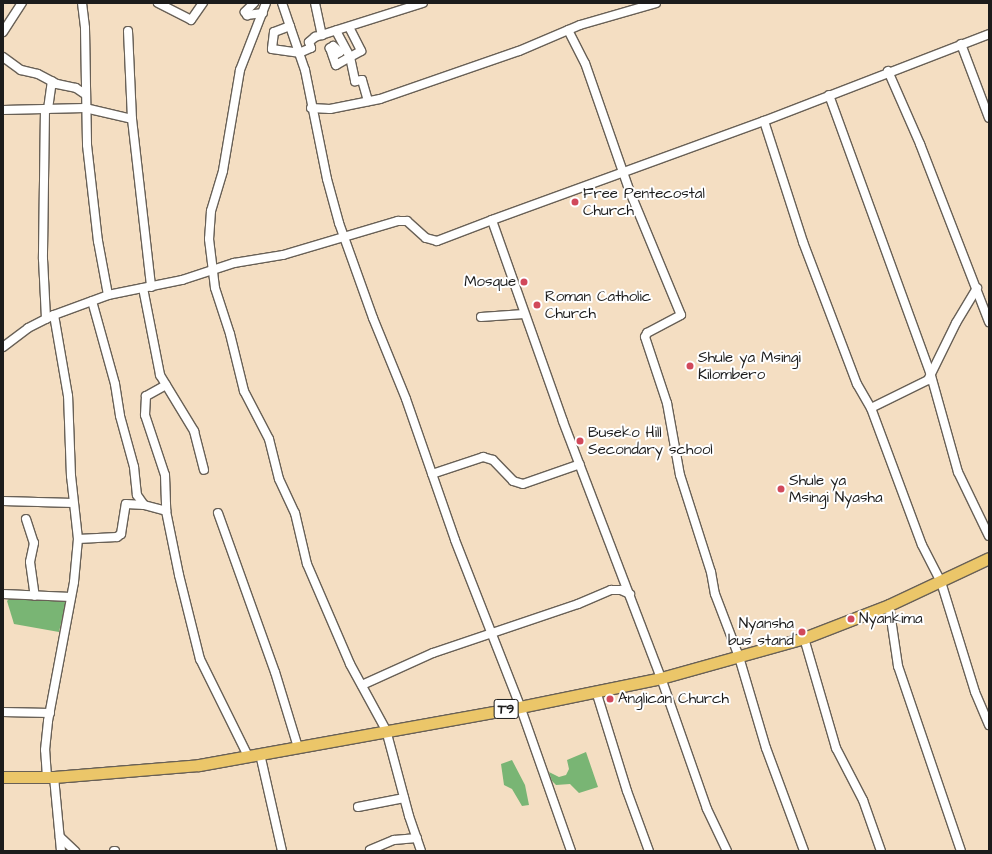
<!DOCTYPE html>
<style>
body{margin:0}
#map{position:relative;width:992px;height:854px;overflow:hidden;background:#f4dec2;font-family:"Architects Daughter",sans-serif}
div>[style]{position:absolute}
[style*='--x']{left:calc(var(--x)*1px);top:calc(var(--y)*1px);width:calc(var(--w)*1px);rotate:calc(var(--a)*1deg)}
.forest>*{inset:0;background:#79b574}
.roads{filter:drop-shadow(1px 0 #686056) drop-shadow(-1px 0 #686056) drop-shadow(0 1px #686056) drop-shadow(0 -1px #686056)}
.minor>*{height:8px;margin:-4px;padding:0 4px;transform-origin:4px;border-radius:4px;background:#fff}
.highway>*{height:11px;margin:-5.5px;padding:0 5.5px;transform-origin:5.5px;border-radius:5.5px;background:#ebc669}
.dots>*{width:11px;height:11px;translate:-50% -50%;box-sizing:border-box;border:2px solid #fff;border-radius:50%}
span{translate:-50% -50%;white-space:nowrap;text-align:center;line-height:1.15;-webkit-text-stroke:4px #fff;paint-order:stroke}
.shield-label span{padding:1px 3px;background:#fff;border:1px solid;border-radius:3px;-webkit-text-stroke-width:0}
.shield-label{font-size:14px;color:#1c1c1c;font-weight:700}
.poi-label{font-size:15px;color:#1c1c1c}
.left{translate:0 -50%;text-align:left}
.right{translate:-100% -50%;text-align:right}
.frame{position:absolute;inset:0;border:4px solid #1c1c1c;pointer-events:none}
</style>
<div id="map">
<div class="forest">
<div style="clip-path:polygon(11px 597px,66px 602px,59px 632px,14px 624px,7px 601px)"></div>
<div style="clip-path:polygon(586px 752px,598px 787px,579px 793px,570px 784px,556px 785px,552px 781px,549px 772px,559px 777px,566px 775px,569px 769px,567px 760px)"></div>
<div style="clip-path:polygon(512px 760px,525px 785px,529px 805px,522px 806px,512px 789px,504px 785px,501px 764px)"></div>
</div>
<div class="roads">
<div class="minor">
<div style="--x:82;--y:3;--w:25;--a:83"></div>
<div style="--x:85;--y:28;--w:117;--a:89"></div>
<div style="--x:87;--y:145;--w:97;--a:83.5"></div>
<div style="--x:98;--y:241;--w:55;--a:79.5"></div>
<div style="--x:158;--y:3;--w:37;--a:27"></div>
<div style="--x:191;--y:20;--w:21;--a:-55"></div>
<div style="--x:254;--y:3;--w:13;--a:135"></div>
<div style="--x:245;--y:12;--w:4;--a:56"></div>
<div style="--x:247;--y:15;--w:16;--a:-7"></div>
<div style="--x:266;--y:3;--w:72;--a:111.2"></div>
<div style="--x:240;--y:70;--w:102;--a:99.6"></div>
<div style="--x:223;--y:171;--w:42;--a:106.7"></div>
<div style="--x:211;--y:211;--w:28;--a:94"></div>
<div style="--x:209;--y:239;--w:49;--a:83"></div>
<div style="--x:215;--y:288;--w:48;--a:71.9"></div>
<div style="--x:230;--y:334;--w:59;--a:76.2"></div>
<div style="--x:244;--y:391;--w:54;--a:62.5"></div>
<div style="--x:269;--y:439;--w:41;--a:76"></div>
<div style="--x:279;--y:479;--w:38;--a:65"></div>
<div style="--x:295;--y:513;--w:52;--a:76.8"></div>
<div style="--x:307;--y:564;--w:109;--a:66.7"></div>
<div style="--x:350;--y:664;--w:75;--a:61.4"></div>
<div style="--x:386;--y:730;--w:89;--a:75"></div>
<div style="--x:409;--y:816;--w:37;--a:71"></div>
<div style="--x:282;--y:3;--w:71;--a:71.1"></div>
<div style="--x:305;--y:70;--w:111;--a:78.6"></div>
<div style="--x:327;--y:179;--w:46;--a:74.7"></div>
<div style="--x:339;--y:223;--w:101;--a:70.3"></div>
<div style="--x:373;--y:318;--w:87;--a:67.8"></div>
<div style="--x:406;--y:399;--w:149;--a:70.8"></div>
<div style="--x:455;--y:540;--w:178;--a:68.6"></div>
<div style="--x:520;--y:706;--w:154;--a:70.6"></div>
<div style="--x:315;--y:3;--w:33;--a:78"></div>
<div style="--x:290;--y:26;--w:17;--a:159"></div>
<div style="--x:274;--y:32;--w:17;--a:97"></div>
<div style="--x:272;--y:49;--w:27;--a:8"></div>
<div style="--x:299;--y:53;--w:13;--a:-23"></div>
<div style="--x:311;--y:48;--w:6;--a:-108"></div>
<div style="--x:309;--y:42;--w:8;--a:-40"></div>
<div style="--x:315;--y:37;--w:113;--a:-17.5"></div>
<div style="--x:349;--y:27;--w:27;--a:63"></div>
<div style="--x:361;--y:51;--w:13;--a:151"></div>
<div style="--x:350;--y:57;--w:25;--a:78"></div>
<div style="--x:355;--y:81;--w:7;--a:-8"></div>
<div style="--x:362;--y:80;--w:22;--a:74"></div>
<div style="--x:568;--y:30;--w:37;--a:63"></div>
<div style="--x:585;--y:63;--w:137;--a:70.8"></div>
<div style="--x:630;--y:192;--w:133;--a:67.5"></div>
<div style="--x:681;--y:315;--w:38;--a:152"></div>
<div style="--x:647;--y:333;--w:4;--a:117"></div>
<div style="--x:645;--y:337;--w:70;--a:71.6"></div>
<div style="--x:667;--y:403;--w:73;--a:79.8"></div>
<div style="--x:680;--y:475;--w:102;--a:72.3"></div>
<div style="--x:711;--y:572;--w:22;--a:80"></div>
<div style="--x:715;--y:594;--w:67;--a:69.1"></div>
<div style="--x:739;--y:657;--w:95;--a:73.5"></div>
<div style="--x:766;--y:748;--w:110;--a:69.7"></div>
<div style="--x:128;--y:31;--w:88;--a:87.4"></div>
<div style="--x:132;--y:119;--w:169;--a:83.5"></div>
<div style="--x:3;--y:32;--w:35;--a:-57"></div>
<div style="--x:961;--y:44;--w:79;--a:69.3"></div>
<div style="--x:333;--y:56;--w:8;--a:-30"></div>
<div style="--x:340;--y:52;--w:9;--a:-139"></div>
<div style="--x:333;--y:46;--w:4;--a:146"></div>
<div style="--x:330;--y:48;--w:18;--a:71"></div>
<div style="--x:336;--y:65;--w:16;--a:-30"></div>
<div style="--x:350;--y:57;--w:30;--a:-118"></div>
<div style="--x:3;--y:57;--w:22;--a:36"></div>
<div style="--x:21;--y:70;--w:17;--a:13"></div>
<div style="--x:38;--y:74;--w:21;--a:28"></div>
<div style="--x:57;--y:84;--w:19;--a:12"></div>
<div style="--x:76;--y:88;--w:11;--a:34"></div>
<div style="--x:888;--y:71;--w:80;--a:66.3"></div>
<div style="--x:920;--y:144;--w:191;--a:68.8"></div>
<div style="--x:829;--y:95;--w:295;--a:70"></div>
<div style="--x:930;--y:372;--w:104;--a:74.4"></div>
<div style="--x:958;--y:472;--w:71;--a:64.2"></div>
<div style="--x:311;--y:108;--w:19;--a:3"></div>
<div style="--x:330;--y:109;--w:51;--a:-11.3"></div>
<div style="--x:380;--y:99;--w:147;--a:-19.1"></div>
<div style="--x:519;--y:51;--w:66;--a:-23.1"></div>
<div style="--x:580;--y:25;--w:79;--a:-16.1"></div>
<div style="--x:45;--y:109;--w:150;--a:90.8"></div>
<div style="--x:43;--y:259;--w:60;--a:87.1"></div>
<div style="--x:48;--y:109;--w:28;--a:-82"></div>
<div style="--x:3;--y:110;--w:82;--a:-1.4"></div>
<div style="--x:85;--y:108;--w:48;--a:13.2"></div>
<div style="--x:764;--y:121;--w:127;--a:72.1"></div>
<div style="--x:803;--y:242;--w:152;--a:69.2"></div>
<div style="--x:857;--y:384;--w:28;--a:60"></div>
<div style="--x:871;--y:408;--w:146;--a:69.6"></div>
<div style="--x:922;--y:545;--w:42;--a:62.8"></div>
<div style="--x:941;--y:582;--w:115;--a:72.8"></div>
<div style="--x:975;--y:692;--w:36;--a:67"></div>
<div style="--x:143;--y:288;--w:89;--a:78.9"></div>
<div style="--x:160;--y:375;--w:66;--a:58.7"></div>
<div style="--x:194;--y:431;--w:40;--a:75.6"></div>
<div style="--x:92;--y:301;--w:86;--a:74.5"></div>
<div style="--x:115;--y:384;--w:32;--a:81"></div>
<div style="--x:120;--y:416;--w:53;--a:74.6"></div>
<div style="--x:134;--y:467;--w:28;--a:84"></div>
<div style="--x:137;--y:495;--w:12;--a:55"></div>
<div style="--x:144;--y:505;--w:23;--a:15"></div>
<div style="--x:481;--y:317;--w:43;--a:-4"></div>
<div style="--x:3;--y:347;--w:31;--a:-37"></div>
<div style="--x:28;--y:328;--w:29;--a:-27"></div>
<div style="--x:54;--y:315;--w:58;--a:-20.3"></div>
<div style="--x:108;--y:295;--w:76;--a:-11.5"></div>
<div style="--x:182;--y:280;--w:55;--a:-18.1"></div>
<div style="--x:234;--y:263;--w:50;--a:-9.3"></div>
<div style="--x:283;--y:255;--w:120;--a:-16.5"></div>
<div style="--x:398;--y:221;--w:9;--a:0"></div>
<div style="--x:407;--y:221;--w:25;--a:42"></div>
<div style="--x:426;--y:238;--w:11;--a:15"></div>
<div style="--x:437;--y:241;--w:59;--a:-20.9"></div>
<div style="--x:166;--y:385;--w:23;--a:151"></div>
<div style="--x:146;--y:396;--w:19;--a:93"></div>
<div style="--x:145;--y:415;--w:63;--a:71.6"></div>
<div style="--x:165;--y:475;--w:36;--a:88"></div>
<div style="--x:166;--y:511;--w:65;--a:78.5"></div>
<div style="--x:179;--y:575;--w:87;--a:76"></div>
<div style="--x:200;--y:659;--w:108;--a:63.7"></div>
<div style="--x:871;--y:408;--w:64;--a:-26.2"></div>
<div style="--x:928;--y:380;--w:64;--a:-63.8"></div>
<div style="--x:956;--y:323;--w:41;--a:-59"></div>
<div style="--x:432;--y:474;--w:54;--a:-18.4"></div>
<div style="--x:483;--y:457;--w:10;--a:17"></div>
<div style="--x:493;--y:460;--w:29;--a:46"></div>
<div style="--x:513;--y:481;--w:10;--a:17"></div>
<div style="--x:523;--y:484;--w:60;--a:-19.3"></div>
<div style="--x:3;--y:501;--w:70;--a:1.6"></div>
<div style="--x:218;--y:513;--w:169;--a:70.3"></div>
<div style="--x:275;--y:672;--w:78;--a:73"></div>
<div style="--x:26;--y:519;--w:25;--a:72"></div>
<div style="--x:34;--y:543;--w:19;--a:102"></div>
<div style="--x:30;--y:562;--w:34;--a:82"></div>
<div style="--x:78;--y:539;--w:39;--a:-3"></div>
<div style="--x:117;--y:537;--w:5;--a:-37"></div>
<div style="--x:121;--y:534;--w:30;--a:-81"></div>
<div style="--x:126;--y:504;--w:18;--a:3"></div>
<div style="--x:3;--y:594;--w:68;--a:2.5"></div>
<div style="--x:889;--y:605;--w:62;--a:81.6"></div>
<div style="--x:898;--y:666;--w:195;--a:71.2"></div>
<div style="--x:804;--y:638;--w:115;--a:73.8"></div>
<div style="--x:836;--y:748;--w:59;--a:62.6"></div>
<div style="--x:863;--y:800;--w:54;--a:70.6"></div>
<div style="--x:362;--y:685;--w:78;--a:-24.3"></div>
<div style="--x:433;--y:653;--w:153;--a:-18.7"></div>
<div style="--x:578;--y:604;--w:36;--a:-23"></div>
<div style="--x:611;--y:590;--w:10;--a:0"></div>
<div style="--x:621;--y:590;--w:10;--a:24"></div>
<div style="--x:596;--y:691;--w:105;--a:72.8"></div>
<div style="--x:627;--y:791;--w:64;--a:69.9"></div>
<div style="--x:3;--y:712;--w:47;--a:1.2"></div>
<div style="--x:260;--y:754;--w:99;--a:77.2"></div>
<div style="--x:47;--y:777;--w:27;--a:-94"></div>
<div style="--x:45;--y:750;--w:29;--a:-84"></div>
<div style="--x:48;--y:721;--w:141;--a:-79.4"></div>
<div style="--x:74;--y:582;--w:43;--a:-84.7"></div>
<div style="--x:78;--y:539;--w:63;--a:-96.3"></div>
<div style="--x:71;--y:476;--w:80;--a:-92.1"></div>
<div style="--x:68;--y:396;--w:82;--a:-99.8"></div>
<div style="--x:54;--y:777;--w:74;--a:84.6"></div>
<div style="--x:358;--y:807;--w:47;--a:-11.1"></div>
<div style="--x:60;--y:837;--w:21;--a:43"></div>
<div style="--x:370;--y:850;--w:26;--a:-23"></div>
<div style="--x:394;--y:840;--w:23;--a:-5"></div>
<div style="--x:114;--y:851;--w:1;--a:0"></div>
<div style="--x:727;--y:851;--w:47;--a:-115.5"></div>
<div style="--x:707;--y:809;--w:139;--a:-109.3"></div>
<div style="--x:661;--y:678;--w:275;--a:-110.9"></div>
<div style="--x:563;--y:421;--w:213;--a:-109.5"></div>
<div style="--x:492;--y:220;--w:289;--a:-20"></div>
<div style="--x:764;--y:121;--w:241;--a:-21.1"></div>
</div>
<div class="highway">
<div style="--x:3;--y:777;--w:51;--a:0"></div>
<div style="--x:54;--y:777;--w:145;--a:-4.7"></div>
<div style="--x:199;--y:765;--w:321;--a:-10.2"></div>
<div style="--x:515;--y:708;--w:149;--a:-11.6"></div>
<div style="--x:661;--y:678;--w:148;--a:-15.6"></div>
<div style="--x:804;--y:638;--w:91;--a:-21.2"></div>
<div style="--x:889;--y:605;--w:110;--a:-25.2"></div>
</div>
</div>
<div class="dots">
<div style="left:575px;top:202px;background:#d1495b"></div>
<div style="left:524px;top:282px;background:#d1495b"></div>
<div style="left:537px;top:305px;background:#d1495b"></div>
<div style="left:690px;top:366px;background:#d1495b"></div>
<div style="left:580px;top:441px;background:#d1495b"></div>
<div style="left:781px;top:489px;background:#d1495b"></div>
<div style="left:851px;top:619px;background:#d1495b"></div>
<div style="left:802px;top:632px;background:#d1495b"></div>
<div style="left:610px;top:699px;background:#d1495b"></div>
</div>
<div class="shield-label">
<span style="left:506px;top:709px">T9</span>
</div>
<div class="poi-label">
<span class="left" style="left:583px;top:202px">Free Pentecostal<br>Church</span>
<span class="right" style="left:516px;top:282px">Mosque</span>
<span class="left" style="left:545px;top:305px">Roman Catholic<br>Church</span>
<span class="left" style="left:698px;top:366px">Shule ya Msingi<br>Kilombero</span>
<span class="left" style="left:588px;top:441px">Buseko Hill<br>Secondary school</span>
<span class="left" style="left:789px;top:489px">Shule ya<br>Msingi Nyasha</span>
<span class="left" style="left:859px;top:619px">Nyankima</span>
<span class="right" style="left:794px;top:632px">Nyansha<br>bus stand</span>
<span class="left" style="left:618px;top:699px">Anglican Church</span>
</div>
<div class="frame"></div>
</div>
